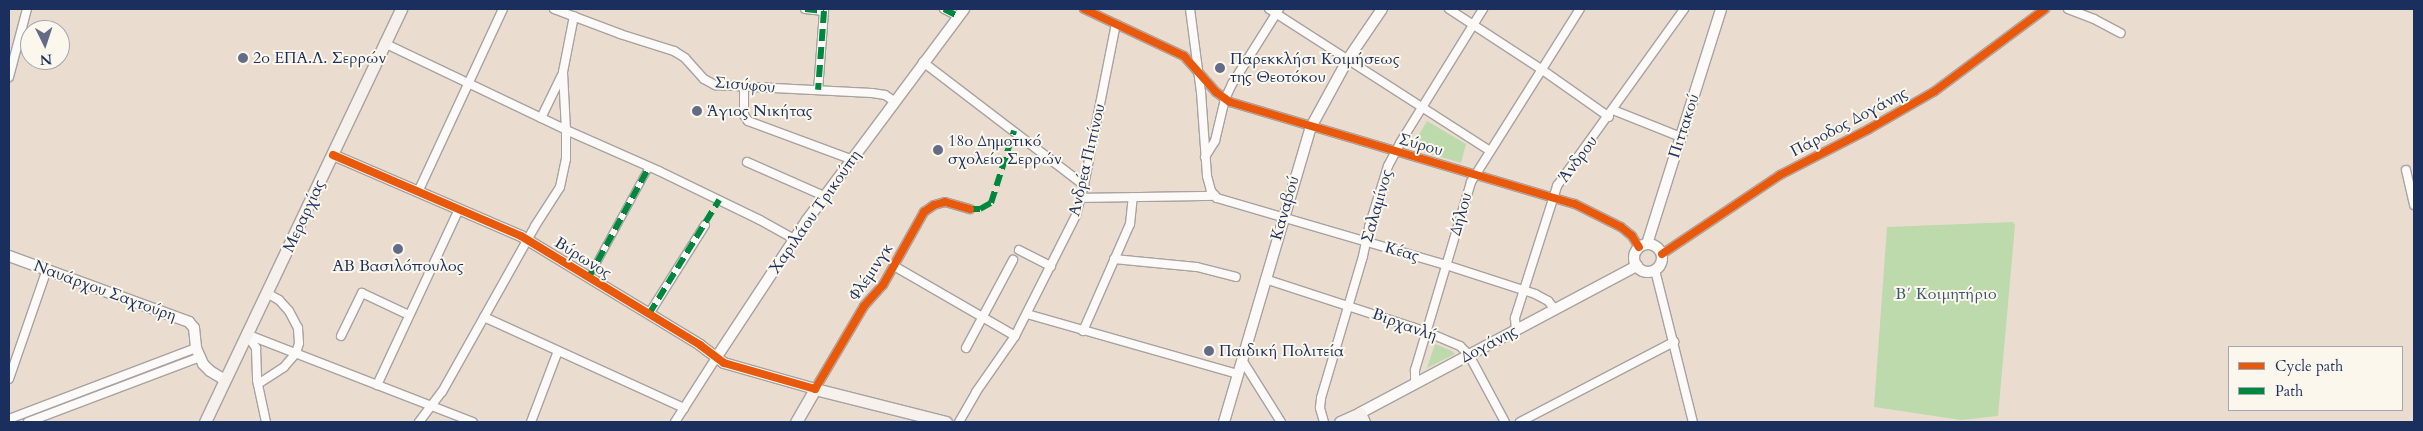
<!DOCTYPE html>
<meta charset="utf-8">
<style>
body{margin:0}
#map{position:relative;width:2423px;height:431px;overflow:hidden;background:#eaddcf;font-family:Cardo,serif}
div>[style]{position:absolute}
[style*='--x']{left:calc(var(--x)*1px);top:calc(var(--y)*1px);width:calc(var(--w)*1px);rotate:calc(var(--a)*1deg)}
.green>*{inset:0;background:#bcdaab}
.roads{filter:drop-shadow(1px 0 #a7a2a0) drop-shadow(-1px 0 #a7a2a0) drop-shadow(0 1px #a7a2a0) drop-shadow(0 -1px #a7a2a0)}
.pedestrian>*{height:6px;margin:-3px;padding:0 3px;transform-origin:3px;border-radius:3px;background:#fcfaf8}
.minor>*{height:8px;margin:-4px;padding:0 4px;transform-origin:4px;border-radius:4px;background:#fcfaf8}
.tertiary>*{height:10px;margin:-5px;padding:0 5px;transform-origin:5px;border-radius:5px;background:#fcfaf8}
.tertiary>.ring{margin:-5px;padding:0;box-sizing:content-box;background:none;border:10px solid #fcfaf8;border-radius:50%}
.secondary>*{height:11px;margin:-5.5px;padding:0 5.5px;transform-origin:5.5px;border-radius:5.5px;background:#f6f1ed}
.quiet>*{height:6px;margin-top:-3px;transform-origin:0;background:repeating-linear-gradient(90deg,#00873e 0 12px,transparent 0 18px)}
.cycleway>*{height:8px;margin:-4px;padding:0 4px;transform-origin:4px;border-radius:4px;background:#e8590c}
.dots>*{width:14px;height:14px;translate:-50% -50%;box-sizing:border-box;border:2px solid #fbf7ec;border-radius:50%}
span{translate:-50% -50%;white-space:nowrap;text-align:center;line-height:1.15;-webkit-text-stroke:4px #fbf7ec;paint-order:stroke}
.poi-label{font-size:16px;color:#1b2f5e}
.left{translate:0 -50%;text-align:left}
.street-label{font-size:16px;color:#1b2f5e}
.park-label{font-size:16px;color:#3a596a}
.frame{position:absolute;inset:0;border:10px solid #1b2f5e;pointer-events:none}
.legend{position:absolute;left:2228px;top:346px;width:175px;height:65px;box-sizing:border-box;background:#fbf7ec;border:1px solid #a1a7b3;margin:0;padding:6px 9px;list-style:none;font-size:15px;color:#1b2f5e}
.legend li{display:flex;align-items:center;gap:10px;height:25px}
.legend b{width:25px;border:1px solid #a1a7b3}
.north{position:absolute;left:20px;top:20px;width:50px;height:50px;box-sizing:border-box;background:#fbf7ec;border:1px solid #a1a7b3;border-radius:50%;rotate:176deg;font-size:14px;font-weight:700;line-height:20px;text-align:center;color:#1b2f5e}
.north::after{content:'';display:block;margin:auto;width:18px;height:22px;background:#636c86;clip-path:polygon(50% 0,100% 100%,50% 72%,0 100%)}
</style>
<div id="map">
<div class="green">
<div style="clip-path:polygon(1427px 121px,1466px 144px,1461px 163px,1411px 148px)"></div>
<div style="clip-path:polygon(2013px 222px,2015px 225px,1998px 416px,1961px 420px,1874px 407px,1887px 227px)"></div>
<div style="clip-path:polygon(1435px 344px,1452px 351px,1455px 354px,1427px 368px)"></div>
</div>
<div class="roads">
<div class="pedestrian">
<div style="--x:589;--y:277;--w:125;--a:-61.4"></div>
</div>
<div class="minor">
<div style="--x:554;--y:9;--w:71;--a:20.7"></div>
<div style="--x:620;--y:34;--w:57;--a:17.5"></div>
<div style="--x:674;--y:51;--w:13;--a:32"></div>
<div style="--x:685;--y:58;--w:28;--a:48"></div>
<div style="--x:704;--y:79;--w:13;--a:29"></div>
<div style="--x:715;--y:85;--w:157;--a:2.9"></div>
<div style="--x:872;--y:93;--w:13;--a:9"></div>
<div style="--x:885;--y:95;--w:11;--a:34"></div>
<div style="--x:805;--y:9;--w:19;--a:6"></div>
<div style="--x:824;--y:11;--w:79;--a:94.3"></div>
<div style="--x:944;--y:9;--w:16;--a:27"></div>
<div style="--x:1084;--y:9;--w:110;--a:25.2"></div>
<div style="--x:1184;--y:56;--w:48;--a:48.4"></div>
<div style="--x:1216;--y:92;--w:17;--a:36"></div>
<div style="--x:1230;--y:102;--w:360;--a:16.5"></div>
<div style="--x:1575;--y:204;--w:51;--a:26.6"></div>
<div style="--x:1621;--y:227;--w:14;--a:39"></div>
<div style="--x:1632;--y:236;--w:13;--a:58"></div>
<div style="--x:1190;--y:9;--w:84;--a:82.5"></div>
<div style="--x:1201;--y:92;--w:84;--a:85.9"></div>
<div style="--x:1207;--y:176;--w:16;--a:75"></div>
<div style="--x:1211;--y:191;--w:9;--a:49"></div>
<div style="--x:1217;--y:198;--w:239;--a:16.3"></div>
<div style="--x:1446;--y:265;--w:94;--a:18"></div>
<div style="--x:1535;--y:294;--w:15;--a:28"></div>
<div style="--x:1548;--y:301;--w:11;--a:49"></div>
<div style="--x:1269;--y:9;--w:261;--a:32.7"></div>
<div style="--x:1449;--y:9;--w:110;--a:33.1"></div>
<div style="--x:1541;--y:69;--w:83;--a:35.2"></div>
<div style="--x:2068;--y:9;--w:28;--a:21"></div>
<div style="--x:2094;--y:19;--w:30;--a:28"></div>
<div style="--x:384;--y:43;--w:202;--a:25.5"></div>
<div style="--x:566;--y:130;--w:58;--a:-93"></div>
<div style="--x:563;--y:72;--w:57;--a:-78.9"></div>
<div style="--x:923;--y:62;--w:203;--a:37.4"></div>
<div style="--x:9;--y:77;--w:70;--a:-75.2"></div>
<div style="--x:744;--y:87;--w:28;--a:90"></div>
<div style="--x:744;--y:115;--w:7;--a:56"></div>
<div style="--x:748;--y:121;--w:110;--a:20.3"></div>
<div style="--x:1613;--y:110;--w:73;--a:21.7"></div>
<div style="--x:541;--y:118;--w:48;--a:-64"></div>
<div style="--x:1205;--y:157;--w:19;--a:-58"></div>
<div style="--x:1215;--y:141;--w:43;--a:-76.6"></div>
<div style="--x:1225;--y:99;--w:17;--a:-65"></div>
<div style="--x:1232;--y:84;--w:89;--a:-57.9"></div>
<div style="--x:747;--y:162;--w:84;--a:23.8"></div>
<div style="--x:2406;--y:170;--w:36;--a:77"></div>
<div style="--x:418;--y:192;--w:202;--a:-65.1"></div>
<div style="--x:1081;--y:198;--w:134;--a:-0.9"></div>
<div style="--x:1019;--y:250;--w:36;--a:27"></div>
<div style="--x:1662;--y:254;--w:142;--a:-33.8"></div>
<div style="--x:1780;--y:175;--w:100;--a:-27.3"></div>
<div style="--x:1869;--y:129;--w:76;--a:-29.9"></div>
<div style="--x:1935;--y:91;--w:137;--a:-36.7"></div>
<div style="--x:1114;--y:259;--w:83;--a:5.5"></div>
<div style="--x:1197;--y:267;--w:40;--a:14.4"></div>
<div style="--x:894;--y:266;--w:140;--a:30"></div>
<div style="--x:1655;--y:270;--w:157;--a:76"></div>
<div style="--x:1265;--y:279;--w:170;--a:18.1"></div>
<div style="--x:1427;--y:332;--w:36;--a:23"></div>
<div style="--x:1460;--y:346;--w:13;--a:45"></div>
<div style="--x:1469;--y:355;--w:76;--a:61.8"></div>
<div style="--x:649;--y:314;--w:105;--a:-57.8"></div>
<div style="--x:1027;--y:314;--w:219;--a:15.9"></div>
<div style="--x:484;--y:317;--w:220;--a:24.5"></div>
<div style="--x:1516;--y:330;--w:12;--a:-95"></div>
<div style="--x:1515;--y:318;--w:139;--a:-72.3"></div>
<div style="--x:1557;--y:186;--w:218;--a:-54.3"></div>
<div style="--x:1083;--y:331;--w:117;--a:-66.3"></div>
<div style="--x:1130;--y:224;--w:27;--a:-84"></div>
<div style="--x:246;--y:334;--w:243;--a:21.2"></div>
<div style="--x:247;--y:335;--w:16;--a:55"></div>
<div style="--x:256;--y:348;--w:32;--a:88"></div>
<div style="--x:257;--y:380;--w:43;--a:77.9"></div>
<div style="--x:341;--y:336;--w:48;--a:-64"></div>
<div style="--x:362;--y:293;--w:52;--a:25.1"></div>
<div style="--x:966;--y:348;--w:100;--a:-61.9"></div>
<div style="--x:1242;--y:360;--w:73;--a:57.8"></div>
<div style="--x:9;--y:379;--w:116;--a:-70.9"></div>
<div style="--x:258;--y:384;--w:31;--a:-33"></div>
<div style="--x:284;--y:367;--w:18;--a:-49"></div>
<div style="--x:296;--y:353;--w:10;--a:-73"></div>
<div style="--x:299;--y:343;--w:15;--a:-94"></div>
<div style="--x:298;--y:328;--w:19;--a:-118"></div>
<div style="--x:289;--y:311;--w:15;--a:-132"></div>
<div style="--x:279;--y:300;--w:14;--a:-150"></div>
<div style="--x:1415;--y:384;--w:14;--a:-90"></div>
<div style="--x:1415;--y:370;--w:196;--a:-73.4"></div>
<div style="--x:1471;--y:182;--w:204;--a:-57.8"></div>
<div style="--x:377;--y:385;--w:194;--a:-65"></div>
<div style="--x:815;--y:389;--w:96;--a:-59.4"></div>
<div style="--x:864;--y:306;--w:28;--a:-48"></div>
<div style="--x:883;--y:285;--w:84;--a:-60.7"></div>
<div style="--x:924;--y:212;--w:12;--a:-35"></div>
<div style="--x:934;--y:205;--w:11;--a:-15"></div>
<div style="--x:945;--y:202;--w:26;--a:16"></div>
<div style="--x:9;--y:419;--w:200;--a:-20.8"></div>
<div style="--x:28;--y:422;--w:184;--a:-20.7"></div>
<div style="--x:419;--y:422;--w:38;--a:-53"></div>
<div style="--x:442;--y:392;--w:190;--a:-60.7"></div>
<div style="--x:535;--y:226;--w:46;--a:-57.3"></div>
<div style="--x:560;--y:187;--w:29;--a:-78"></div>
<div style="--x:566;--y:159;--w:29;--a:-90"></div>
<div style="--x:566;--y:130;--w:102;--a:23.8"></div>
<div style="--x:659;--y:171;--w:112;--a:25.9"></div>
<div style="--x:760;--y:220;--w:39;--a:29"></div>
<div style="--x:531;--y:422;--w:76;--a:-69.2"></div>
<div style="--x:675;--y:422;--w:76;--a:-57.4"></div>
<div style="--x:959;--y:422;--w:34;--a:-60"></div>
<div style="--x:976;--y:392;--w:68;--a:-55.1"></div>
<div style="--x:1015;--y:336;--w:136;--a:-63.2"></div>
<div style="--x:1076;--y:215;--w:31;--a:-75"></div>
<div style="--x:1084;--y:185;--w:164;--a:-78.8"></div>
<div style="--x:1324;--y:422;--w:15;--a:-106"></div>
<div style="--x:1320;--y:408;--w:10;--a:-84"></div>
<div style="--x:1321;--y:398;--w:148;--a:-73.5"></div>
<div style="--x:1363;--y:256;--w:30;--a:-78"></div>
<div style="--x:1369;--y:227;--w:64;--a:-72.7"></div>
<div style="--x:1388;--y:166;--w:26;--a:-62"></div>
<div style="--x:1400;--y:143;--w:158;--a:-58.2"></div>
<div style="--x:1520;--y:422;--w:174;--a:-27.5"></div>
</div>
<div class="tertiary">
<div style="--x:333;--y:155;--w:205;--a:23.3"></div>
<div style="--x:521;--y:236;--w:210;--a:31.3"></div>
<div style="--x:700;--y:345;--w:30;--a:37"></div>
<div style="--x:724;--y:363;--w:95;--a:15.9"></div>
<div style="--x:1647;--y:244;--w:246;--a:-72.5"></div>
<div class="ring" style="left:1634px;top:244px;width:18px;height:18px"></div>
<div style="--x:9;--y:256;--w:192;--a:20.1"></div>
<div style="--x:189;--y:322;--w:8;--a:50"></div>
<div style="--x:194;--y:328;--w:20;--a:84"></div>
<div style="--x:196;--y:348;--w:17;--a:66"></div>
<div style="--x:203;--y:364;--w:10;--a:45"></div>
<div style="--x:210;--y:371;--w:17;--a:31"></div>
<div style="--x:716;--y:358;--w:165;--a:-56.6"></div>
<div style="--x:807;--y:220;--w:263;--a:-53.3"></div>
<div style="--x:1360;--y:413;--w:314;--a:-28"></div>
<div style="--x:1224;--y:422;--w:308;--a:-73.6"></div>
<div style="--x:1311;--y:127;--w:77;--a:-61.4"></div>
<div style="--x:1348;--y:59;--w:60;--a:-55.8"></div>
</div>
<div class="secondary">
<div style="--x:205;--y:422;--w:457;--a:-64.6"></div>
<div style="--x:796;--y:422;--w:38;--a:-60"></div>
<div style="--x:815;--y:389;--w:135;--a:14.1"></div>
<div style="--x:1340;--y:422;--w:22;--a:-24"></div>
<div style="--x:1360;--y:413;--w:10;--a:66"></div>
</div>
</div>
<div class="quiet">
<div style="--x:805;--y:9;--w:19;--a:6"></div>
<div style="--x:824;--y:11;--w:79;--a:94.3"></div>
<div style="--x:944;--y:9;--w:16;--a:27"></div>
<div style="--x:970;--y:209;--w:10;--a:0"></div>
<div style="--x:980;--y:209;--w:13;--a:-29"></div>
<div style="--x:991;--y:203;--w:76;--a:-72.3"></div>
<div style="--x:589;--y:277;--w:125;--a:-61.4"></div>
<div style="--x:649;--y:314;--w:134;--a:-58.4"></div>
</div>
<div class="cycleway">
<div style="--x:1084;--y:9;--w:110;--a:25.2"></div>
<div style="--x:1184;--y:56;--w:48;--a:48.4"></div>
<div style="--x:1216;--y:92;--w:17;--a:36"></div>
<div style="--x:1230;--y:102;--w:360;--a:16.5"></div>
<div style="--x:1575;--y:204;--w:51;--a:26.6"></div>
<div style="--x:1621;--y:227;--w:14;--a:39"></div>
<div style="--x:1632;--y:236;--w:13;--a:58"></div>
<div style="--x:333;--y:155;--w:205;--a:23.3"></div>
<div style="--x:521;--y:236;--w:210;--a:31.3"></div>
<div style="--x:700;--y:345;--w:30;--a:37"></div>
<div style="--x:724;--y:363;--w:95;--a:15.9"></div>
<div style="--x:815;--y:389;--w:96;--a:-59.4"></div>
<div style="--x:864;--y:306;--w:28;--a:-48"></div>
<div style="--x:883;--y:285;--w:84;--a:-60.7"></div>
<div style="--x:924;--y:212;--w:12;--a:-35"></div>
<div style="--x:934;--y:205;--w:11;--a:-15"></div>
<div style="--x:945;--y:202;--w:26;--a:16"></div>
<div style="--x:1662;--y:254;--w:142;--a:-33.8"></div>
<div style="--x:1780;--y:175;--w:100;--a:-27.3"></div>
<div style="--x:1869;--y:129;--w:76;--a:-29.9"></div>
<div style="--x:1935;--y:91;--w:137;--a:-36.7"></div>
</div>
<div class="dots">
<div style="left:243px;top:58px;background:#636c86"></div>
<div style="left:1220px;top:68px;background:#636c86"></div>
<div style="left:697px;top:111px;background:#636c86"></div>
<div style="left:938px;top:150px;background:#636c86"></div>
<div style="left:398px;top:249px;background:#636c86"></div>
<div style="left:1209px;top:351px;background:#636c86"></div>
</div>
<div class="poi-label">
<span class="left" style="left:253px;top:58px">2ο ΕΠΑ.Λ. Σερρών</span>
<span class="left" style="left:1230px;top:68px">Παρεκκλήσι Κοιμήσεως<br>της Θεοτόκου</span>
<span class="left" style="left:707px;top:111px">Άγιος Νικήτας</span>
<span class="left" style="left:948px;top:150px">18ο Δημοτικό<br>σχολείο Σερρών</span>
<span style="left:398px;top:266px">ΑΒ Βασιλόπουλος</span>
<span class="left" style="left:1219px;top:351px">Παιδική Πολιτεία</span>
</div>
<div class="street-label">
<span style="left:745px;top:85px;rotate:5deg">Σισύφου</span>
<span style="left:1849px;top:122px;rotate:-28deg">Πάροδος Δογάνης</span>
<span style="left:1684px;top:126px;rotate:-72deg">Πιττακού</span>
<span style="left:1421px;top:145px;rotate:16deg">Σύρου</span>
<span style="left:1578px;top:159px;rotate:-53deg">Άνδρου</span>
<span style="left:1087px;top:160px;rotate:-77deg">Ανδρέα Πιπίνου</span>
<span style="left:1377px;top:206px;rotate:-74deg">Σαλαμίνος</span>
<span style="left:1285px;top:208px;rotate:-74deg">Καναβού</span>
<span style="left:815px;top:212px;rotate:-55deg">Χαριλάου Τρικούπη</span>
<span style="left:1461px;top:214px;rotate:-74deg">Δήλου</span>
<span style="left:304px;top:216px;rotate:-65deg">Μεραρχίας</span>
<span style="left:1402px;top:252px;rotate:16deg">Κέας</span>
<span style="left:583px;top:258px;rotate:32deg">Βύρωνος</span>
<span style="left:871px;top:272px;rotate:-56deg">Φλέμινγκ</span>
<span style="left:105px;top:291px;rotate:20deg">Ναυάρχου Σαχτούρη</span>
<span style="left:1405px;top:325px;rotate:20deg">Βιρχανλή</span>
<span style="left:1489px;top:344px;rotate:-28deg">Δογάνης</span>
</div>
<div class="park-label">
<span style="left:1946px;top:294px">Β΄ Κοιμητήριο</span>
</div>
<div class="frame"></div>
<ul class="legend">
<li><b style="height:6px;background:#e8590c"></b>Cycle path</li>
<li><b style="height:6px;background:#00873e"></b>Path</li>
</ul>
<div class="north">N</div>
</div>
